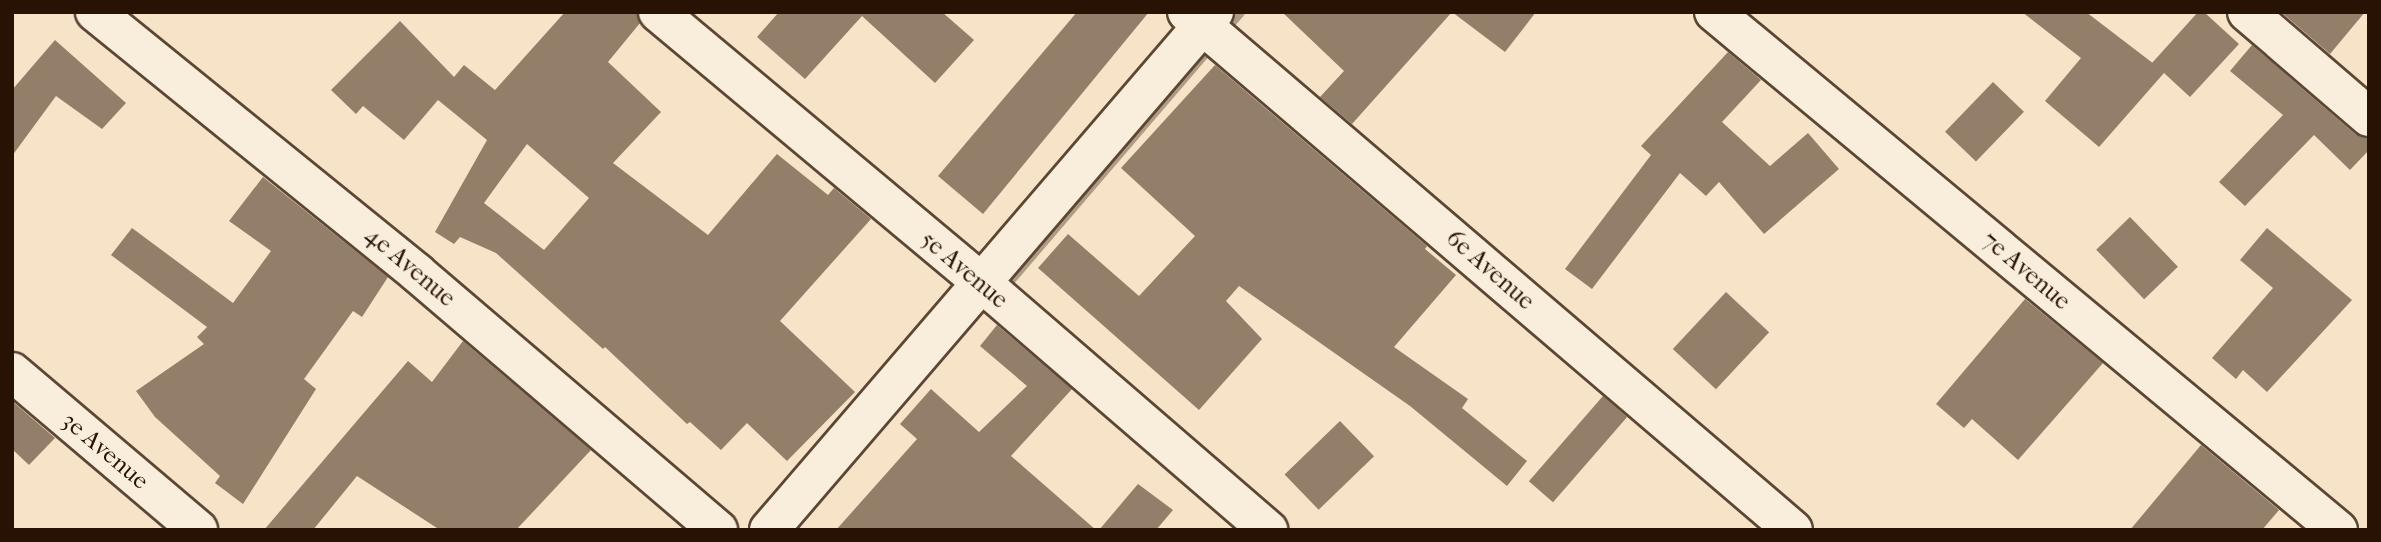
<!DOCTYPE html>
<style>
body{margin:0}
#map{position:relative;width:2381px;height:542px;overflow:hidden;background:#f6e3c8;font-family:"IM FELL French Canon",serif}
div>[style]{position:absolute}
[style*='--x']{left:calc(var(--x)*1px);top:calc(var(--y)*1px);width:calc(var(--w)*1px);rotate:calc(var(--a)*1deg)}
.stream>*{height:12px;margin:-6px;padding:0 6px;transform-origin:6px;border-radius:6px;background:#b09c85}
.building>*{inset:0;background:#937f69;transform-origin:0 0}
.roads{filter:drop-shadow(2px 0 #5c4634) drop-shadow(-2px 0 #5c4634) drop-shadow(0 2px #5c4634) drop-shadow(0 -2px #5c4634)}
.minor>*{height:38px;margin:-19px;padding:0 19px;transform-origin:19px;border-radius:19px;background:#f9eddb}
span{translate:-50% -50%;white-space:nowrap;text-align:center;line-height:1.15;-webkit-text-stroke:6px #f9eddb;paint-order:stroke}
.street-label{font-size:24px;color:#281203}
.frame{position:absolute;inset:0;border:14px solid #281203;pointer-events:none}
</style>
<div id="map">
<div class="stream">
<div style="--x:999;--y:292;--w:369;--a:-49.4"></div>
</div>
<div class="building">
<div style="clip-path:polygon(evenodd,565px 12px,637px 12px,640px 23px,608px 62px,661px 112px,613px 163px,708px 235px,777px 154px,828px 195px,834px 188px,871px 219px,780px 321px,855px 392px,787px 461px,747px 423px,721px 450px,690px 422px,687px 424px,605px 347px,603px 349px,496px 253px,460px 237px,454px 244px,435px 232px,487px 140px,438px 100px,404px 140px,363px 106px,356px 114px,331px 90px,400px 21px,454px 77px,464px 65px,495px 90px,565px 12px,527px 144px,589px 198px,544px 250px,484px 203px,527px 144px)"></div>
<div style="clip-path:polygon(779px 12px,942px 12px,974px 40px,935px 83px,862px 16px,805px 79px,757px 37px)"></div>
<div style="clip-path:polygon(1077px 12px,1149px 12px,983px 214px,938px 176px)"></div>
<div style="clip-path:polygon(1282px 12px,1452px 12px,1352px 124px,1320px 97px,1344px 71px)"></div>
<div style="clip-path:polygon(1452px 12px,1536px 12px,1505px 52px)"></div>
<div style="clip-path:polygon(2022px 12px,2086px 12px,2154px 64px,2152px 63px,2198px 12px,2204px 12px,2239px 44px,2190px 97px,2164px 73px,2099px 147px,2045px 101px,2081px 58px)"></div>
<div style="clip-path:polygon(2281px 12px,2365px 12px,2330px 54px)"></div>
<div style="clip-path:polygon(55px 40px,126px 103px,102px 129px,56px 96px,12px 156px,12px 90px)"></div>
<div style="clip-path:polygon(2252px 45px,2355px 134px,2369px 138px,2369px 150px,2350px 170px,2314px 135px,2245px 206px,2219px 182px,2283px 115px,2230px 71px)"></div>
<div style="clip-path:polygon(1728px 52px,1761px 80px,1722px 122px,1770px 166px,1808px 133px,1839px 169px,1764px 234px,1719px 182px,1706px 196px,1680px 173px,1592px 289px,1565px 269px,1651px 155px,1641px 146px)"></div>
<div style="clip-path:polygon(1215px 65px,1427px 246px,1425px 249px,1456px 275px,1394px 347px,1468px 399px,1462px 408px,1527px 461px,1507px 486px,1410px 406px,1239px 286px,1226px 301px,1262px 339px,1199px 410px,1038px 268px,1068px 234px,1139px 296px,1195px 236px,1121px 168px)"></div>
<div style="left:1993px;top:82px;width:43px;height:69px;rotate:44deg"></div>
<div style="clip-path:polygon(263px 177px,388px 277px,362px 317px,353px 311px,304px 379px,316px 389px,243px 504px,215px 483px,220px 476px,155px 417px,136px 391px,204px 344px,197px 337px,207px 327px,111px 255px,132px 228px,233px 303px,271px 251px,229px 221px)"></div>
<div style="left:2130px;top:217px;width:69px;height:47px;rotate:46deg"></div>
<div style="clip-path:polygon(2267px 228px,2352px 300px,2267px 392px,2243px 370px,2236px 379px,2212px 358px,2273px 288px,2240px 260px)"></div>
<div style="left:1726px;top:292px;width:59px;height:78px;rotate:43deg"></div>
<div style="clip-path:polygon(2025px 299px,2103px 363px,2018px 460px,1972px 419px,1964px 428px,1936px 404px)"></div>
<div style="clip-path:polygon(997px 325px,1072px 389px,1011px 456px,1096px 530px,836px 530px,917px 439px,900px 424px,931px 389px,979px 432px,1027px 386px,980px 346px)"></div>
<div style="clip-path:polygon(463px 341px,591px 450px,516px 530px,440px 530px,357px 476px,313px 530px,264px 530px,408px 361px,432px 382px)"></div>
<div style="left:1603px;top:396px;width:32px;height:113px;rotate:41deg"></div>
<div style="clip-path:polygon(12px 401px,55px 438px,29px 465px,12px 449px)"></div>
<div style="left:1340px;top:421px;width:49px;height:77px;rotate:46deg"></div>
<div style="clip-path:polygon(2201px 445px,2279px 510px,2262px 530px,2130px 530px)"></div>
<div style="clip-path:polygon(1138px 484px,1173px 510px,1156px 530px,1099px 530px)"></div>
</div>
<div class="roads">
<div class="minor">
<div style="--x:95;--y:12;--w:414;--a:39"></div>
<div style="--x:417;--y:273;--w:396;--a:40.5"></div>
<div style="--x:658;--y:12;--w:432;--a:39.9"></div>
<div style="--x:989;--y:289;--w:369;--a:40.8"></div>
<div style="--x:1187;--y:12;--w:797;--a:40.52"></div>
<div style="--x:1714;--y:12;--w:811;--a:39.7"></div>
<div style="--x:2247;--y:12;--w:161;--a:40.7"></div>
<div style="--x:12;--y:372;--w:244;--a:40.3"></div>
<div style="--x:769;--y:530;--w:683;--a:-49.34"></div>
</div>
</div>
<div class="street-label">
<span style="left:410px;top:267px;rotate:40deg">4e Avenue</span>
<span style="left:964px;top:270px;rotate:40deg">5e Avenue</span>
<span style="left:1490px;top:270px;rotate:41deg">6e Avenue</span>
<span style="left:2026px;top:271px;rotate:40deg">7e Avenue</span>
<span style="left:105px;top:451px;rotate:40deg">3e Avenue</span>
</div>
<div class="frame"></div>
</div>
